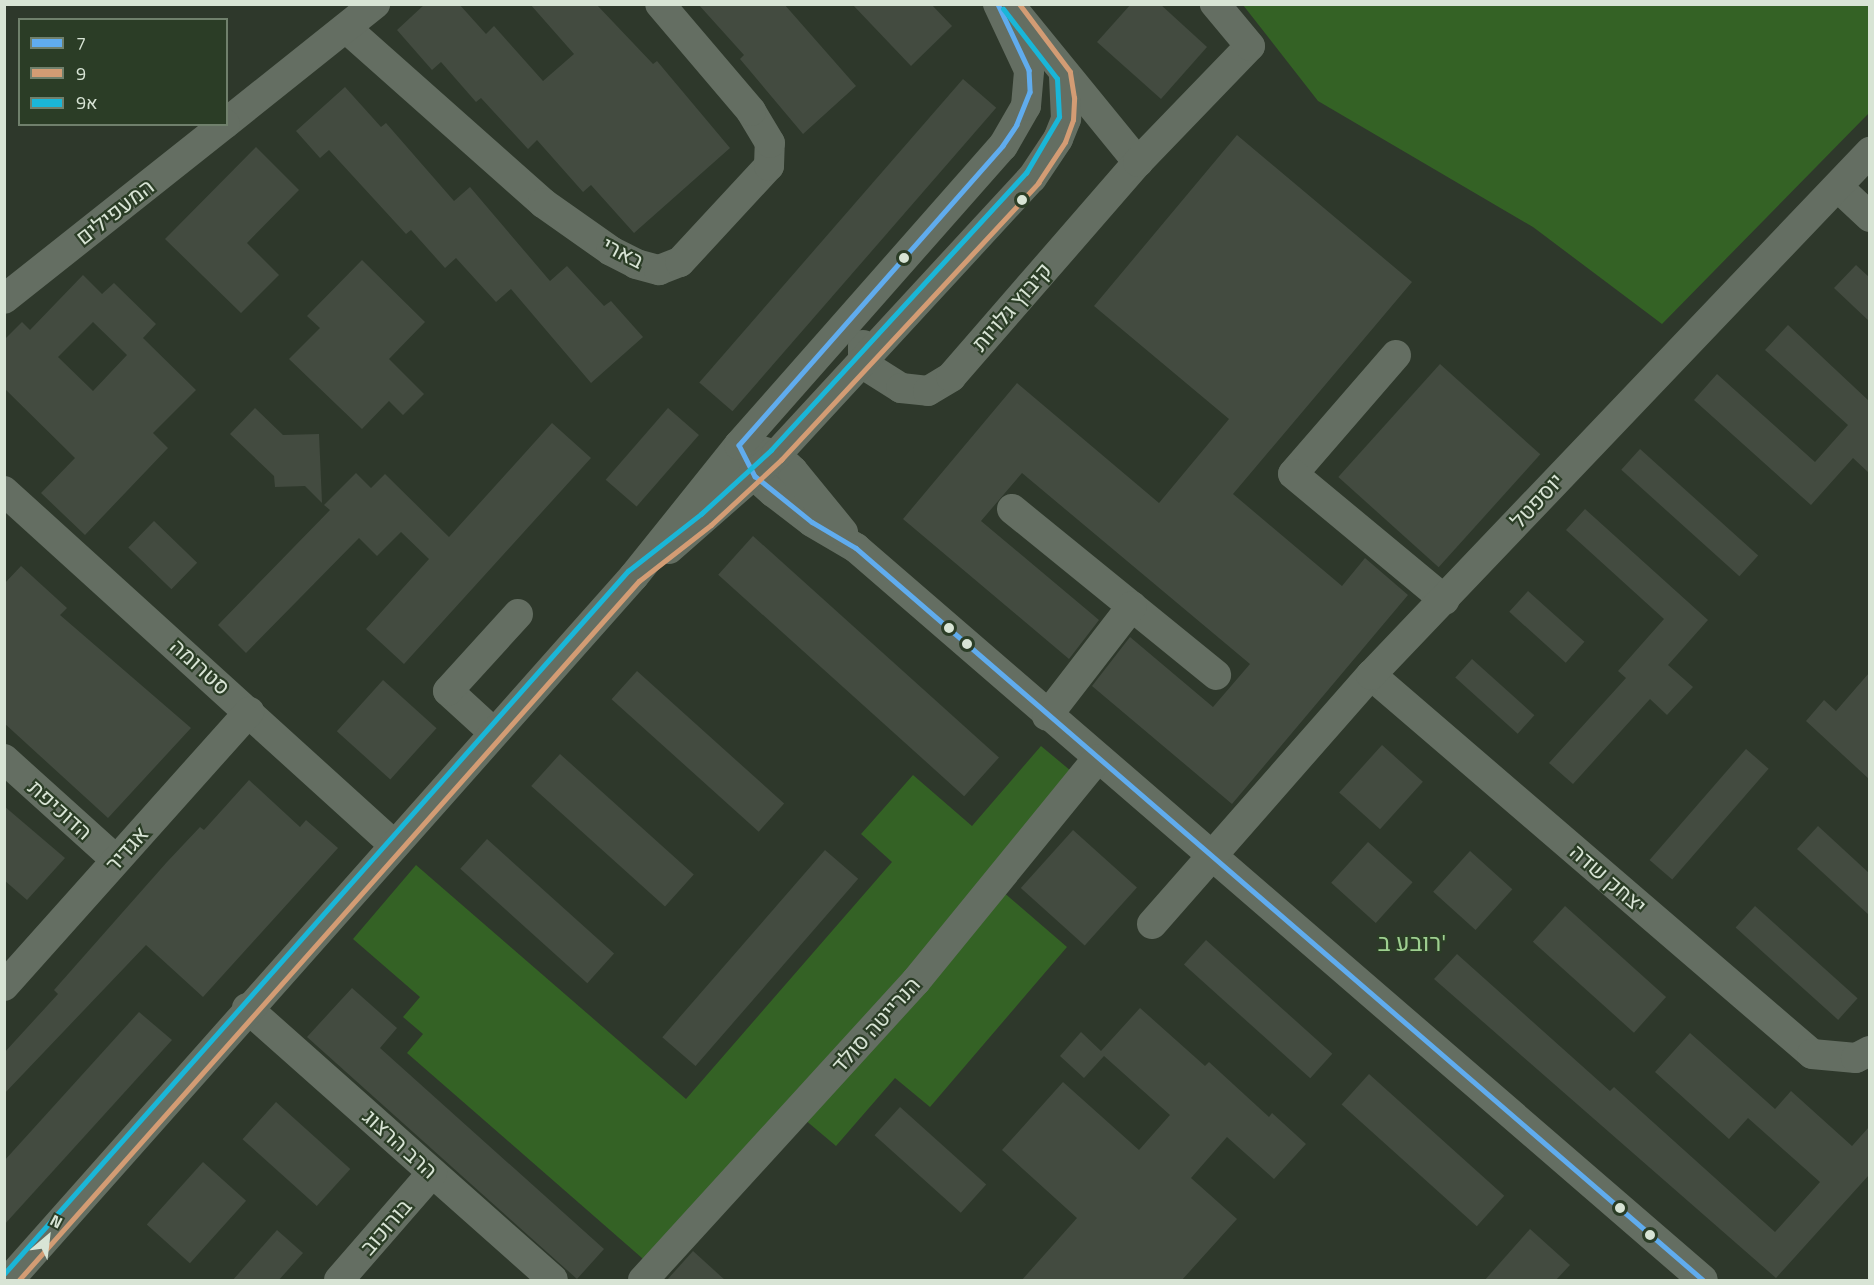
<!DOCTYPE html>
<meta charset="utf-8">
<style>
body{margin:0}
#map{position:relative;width:1874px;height:1285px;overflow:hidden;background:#2e382b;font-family:"Titillium Web",Heebo,sans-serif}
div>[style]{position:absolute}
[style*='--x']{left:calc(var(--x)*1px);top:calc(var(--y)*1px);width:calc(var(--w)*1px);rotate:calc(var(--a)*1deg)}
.green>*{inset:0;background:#346225}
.building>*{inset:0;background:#434b40;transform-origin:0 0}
.minor>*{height:30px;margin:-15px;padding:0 15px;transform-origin:15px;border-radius:15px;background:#646e62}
.bus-1>*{height:4.5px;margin:-2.25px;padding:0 2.25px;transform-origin:2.25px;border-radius:2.25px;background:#60acee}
.bus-2>*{height:4.5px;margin:-2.25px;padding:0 2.25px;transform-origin:2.25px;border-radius:2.25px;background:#d39c74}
.bus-3>*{height:4.5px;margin:-2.25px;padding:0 2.25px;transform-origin:2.25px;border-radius:2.25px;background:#1ab6d8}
.dots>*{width:16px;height:16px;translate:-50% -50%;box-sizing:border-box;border:3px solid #2b3d26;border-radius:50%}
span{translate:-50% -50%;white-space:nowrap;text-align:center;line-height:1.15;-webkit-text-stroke:4.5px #2b3d26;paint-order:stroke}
.street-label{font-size:22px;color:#d8e4d5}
.neighbourhood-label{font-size:24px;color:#9ecf90}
.frame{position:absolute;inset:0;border:6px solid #d8e4d5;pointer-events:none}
.legend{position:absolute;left:18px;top:18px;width:210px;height:108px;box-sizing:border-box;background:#2b3d26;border:2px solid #70806c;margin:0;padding:8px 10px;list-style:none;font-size:18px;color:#d8e4d5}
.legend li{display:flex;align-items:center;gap:12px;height:30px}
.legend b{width:30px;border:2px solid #70806c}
.north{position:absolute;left:18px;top:1207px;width:60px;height:60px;-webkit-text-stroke:4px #2b3d26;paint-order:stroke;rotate:28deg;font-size:16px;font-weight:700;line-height:24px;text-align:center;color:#d8e4d5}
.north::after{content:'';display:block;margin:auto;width:21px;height:27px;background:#d8e4d5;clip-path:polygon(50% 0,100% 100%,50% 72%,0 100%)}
</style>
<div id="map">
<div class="green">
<div style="clip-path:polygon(1243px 5px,1869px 5px,1869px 113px,1662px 324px,1533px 227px,1318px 101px)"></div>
<div style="clip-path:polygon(1041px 746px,1077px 776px,650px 1265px,407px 1053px,423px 1034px,403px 1017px,420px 997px,353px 939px,416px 865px,686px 1099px,892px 862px,861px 834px,913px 775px,972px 826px)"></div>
<div style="clip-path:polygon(1002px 891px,1067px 947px,930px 1107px,895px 1078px,836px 1146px,804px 1119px)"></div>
</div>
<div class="building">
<div style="clip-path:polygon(425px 4px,459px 4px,486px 34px,494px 26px,543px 81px,574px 54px,530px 4px,596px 4px,653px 64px,657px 61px,730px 148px,634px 233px,591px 185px,583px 192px,537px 140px,528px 149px,481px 98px,476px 102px,441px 62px,432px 70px,397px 30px)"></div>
<div style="clip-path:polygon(698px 4px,784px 4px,856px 86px,803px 134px,740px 59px,744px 55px)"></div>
<div style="clip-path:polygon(852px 4px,931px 4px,952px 26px,911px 66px)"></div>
<div style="clip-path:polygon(1131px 4px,1160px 4px,1207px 47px,1161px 99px,1097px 42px)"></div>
<div style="left:963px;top:79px;width:44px;height:402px;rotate:41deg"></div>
<div style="clip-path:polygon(345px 87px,381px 127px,386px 123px,454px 201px,470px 187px,550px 281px,567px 266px,604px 306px,611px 301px,643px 337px,591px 383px,511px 289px,496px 302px,456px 258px,445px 268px,411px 230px,406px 234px,329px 150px,320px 158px,296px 131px)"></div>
<div style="clip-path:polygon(1237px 135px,1412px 282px,1233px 494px,1342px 586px,1365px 558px,1408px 595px,1232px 804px,1092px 686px,1130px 637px,1213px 707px,1250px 664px,1022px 473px,981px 521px,1099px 620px,1069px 659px,903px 519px,1017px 383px,1159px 503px,1229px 419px,1094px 306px)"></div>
<div style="clip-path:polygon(256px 147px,299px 190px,247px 243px,279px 275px,241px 313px,165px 239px)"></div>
<div style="clip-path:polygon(362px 260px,425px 322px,389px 359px,424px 394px,403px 415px,389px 401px,362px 429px,289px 359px,320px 328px,307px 316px)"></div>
<div style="clip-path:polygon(1856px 265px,1869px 277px,1869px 321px,1834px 288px)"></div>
<div style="clip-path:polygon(evenodd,83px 275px,102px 294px,114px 283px,156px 324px,143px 338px,196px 390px,153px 433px,168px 448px,85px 535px,41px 493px,75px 458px,4px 388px,4px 340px,22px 322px,30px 330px,83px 275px,93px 322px,127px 355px,93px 391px,58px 357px,93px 322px)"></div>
<div style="clip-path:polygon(1788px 325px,1869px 401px,1869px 473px,1853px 458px,1811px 505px,1694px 400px,1717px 374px,1815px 462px,1848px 425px,1765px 350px)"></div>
<div style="left:1440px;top:364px;width:135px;height:152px;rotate:42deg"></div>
<div style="clip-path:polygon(255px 408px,283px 435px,319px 434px,322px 503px,305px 486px,275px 487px,274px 476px,230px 434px)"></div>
<div style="left:668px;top:408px;width:41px;height:95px;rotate:41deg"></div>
<div style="clip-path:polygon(552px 423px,591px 458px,404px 664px,366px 629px,429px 559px,401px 532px,377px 556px,359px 538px,246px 653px,218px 625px,330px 510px,324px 505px,356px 473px,371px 488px,385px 474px,449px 537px)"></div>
<div style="left:1640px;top:449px;width:159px;height:28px;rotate:42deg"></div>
<div style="clip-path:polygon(1585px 509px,1708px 620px,1668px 665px,1693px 687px,1667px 715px,1650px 699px,1573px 784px,1549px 763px,1626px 678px,1618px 671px,1664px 619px,1566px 530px)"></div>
<div style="left:154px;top:521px;width:60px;height:37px;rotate:44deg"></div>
<div style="left:753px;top:536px;width:331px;height:52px;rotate:42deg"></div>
<div style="clip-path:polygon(21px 566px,67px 608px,60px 615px,191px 728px,108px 818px,4px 723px,4px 584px)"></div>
<div style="left:1528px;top:591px;width:76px;height:28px;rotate:42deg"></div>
<div style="left:1472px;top:659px;width:84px;height:25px;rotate:42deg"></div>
<div style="left:637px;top:671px;width:198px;height:38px;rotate:42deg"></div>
<div style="clip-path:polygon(1869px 673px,1869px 779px,1806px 721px,1824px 700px,1836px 711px)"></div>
<div style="left:383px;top:680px;width:72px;height:69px;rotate:42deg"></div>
<div style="left:1382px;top:745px;width:55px;height:64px;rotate:42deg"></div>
<div style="left:1746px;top:749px;width:30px;height:147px;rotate:41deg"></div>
<div style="left:560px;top:754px;width:180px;height:43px;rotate:42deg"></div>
<div style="clip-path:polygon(249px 780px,300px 827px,306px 820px,338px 848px,203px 997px,146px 945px,4px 1094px,4px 1053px,58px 994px,54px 990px,167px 862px,200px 827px,204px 830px)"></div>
<div style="clip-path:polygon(4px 806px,65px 858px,27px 900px,4px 880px)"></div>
<div style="clip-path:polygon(1818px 826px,1869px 873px,1869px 915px,1797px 849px)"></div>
<div style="left:1073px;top:830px;width:86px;height:78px;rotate:42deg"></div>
<div style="left:487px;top:839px;width:171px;height:40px;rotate:42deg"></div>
<div style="left:1368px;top:842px;width:60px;height:55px;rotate:42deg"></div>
<div style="left:825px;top:850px;width:44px;height:248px;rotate:41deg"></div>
<div style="left:1470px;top:851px;width:57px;height:55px;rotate:42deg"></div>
<div style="left:1565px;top:906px;width:136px;height:48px;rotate:42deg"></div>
<div style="left:1755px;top:906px;width:138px;height:29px;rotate:42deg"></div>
<div style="left:1206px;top:940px;width:170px;height:33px;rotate:42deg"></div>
<div style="clip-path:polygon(1457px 954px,1610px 1091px,1614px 1087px,1775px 1232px,1820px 1182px,1748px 1118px,1729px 1139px,1655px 1072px,1690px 1033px,1775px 1109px,1791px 1091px,1852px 1146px,1869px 1127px,1869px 1175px,1776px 1278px,1434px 979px)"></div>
<div style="clip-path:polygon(352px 988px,397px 1028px,380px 1048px,604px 1249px,577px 1279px,307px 1037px)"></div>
<div style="clip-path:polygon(1140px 1008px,1205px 1066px,1209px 1062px,1269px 1117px,1272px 1113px,1306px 1144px,1274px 1179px,1227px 1137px,1191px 1178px,1237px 1219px,1181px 1281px,1021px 1281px,1077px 1218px,1002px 1150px,1063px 1082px,1139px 1150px,1170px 1115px,1104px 1056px,1084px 1078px,1060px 1056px,1081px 1032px,1101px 1051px)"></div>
<div style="clip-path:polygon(139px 1012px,172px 1040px,4px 1225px,4px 1161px)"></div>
<div style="left:1369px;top:1074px;width:182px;height:41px;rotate:42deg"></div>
<div style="left:276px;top:1102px;width:100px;height:50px;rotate:42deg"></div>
<div style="left:900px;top:1107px;width:116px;height:38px;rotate:42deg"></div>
<div style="left:203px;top:1162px;width:58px;height:84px;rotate:42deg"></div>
<div style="clip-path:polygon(1530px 1229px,1570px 1265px,1555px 1281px,1484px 1281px)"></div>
<div style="clip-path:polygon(277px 1230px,303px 1253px,278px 1281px,232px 1281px)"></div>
<div style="clip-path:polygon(693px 1251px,726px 1281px,666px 1281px)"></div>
</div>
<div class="minor">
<div style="--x:1013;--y:9;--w:198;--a:50.8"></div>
<div style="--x:346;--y:28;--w:264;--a:41.6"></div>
<div style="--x:543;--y:203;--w:83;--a:35.2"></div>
<div style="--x:611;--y:251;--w:28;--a:27"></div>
<div style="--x:636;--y:264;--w:24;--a:15"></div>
<div style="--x:659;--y:270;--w:22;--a:-21"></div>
<div style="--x:680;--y:262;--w:131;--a:-47.2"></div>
<div style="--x:769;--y:166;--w:23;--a:-88"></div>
<div style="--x:770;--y:143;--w:37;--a:-121"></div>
<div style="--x:751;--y:111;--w:140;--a:-130.4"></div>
<div style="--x:226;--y:123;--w:191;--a:-38.6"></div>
<div style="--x:1838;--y:187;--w:44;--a:43.2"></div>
<div style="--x:4;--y:299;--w:282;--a:-38.4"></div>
<div style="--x:863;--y:345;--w:19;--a:90"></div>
<div style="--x:863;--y:364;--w:45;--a:32.3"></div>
<div style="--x:901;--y:388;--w:27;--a:6"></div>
<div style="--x:928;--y:391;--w:27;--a:-31"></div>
<div style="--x:951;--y:377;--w:285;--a:-49"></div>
<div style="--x:1138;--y:162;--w:161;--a:-46"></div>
<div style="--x:1250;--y:46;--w:55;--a:-129.8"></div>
<div style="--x:1396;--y:355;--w:157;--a:130.9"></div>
<div style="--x:1293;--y:474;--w:197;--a:39.7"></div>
<div style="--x:739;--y:445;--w:35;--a:63"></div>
<div style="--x:755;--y:476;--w:24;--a:42"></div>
<div style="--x:773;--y:492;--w:49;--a:37.6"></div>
<div style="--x:812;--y:522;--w:51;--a:30.6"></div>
<div style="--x:856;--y:548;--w:1119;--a:40.83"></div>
<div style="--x:758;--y:450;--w:19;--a:16"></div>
<div style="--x:776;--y:455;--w:23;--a:43"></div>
<div style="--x:793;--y:471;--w:79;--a:50.7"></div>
<div style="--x:4;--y:491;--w:527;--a:42.23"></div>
<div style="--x:1012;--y:509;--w:263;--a:39.1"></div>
<div style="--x:669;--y:549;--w:142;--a:-41.3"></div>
<div style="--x:776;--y:455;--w:377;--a:-47.3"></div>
<div style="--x:1032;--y:178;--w:47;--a:-56.3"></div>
<div style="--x:1058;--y:139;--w:22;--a:-68"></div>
<div style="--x:1066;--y:119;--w:43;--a:-92.7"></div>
<div style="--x:1371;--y:675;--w:581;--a:40.68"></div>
<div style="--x:1812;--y:1054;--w:44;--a:5.2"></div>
<div style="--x:1856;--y:1058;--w:16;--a:-27"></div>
<div style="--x:1047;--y:716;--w:139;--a:-52.3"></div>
<div style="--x:494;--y:733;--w:62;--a:-137.6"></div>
<div style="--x:448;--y:691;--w:104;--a:-47.7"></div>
<div style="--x:4;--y:759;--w:151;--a:42"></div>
<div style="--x:1152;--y:924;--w:332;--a:-48.7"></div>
<div style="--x:1371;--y:675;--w:723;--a:-46.35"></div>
<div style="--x:4;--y:986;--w:368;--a:-48.2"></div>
<div style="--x:247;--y:1008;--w:409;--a:41.6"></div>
<div style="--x:9;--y:1280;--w:941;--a:-48.4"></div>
<div style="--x:634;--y:576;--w:168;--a:-51.3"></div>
<div style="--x:739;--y:445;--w:399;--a:-48.6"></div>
<div style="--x:1003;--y:146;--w:46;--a:-60.1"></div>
<div style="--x:1026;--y:106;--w:36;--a:-85"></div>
<div style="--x:1029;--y:70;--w:73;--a:-115.2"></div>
<div style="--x:339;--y:1280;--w:142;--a:-49"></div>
<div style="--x:643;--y:1280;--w:405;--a:-47.6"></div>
<div style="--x:916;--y:981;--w:286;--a:-50.8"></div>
</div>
<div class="bus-1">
<div style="--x:998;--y:4;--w:73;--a:64.8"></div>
<div style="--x:1029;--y:70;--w:22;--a:87"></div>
<div style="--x:1030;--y:92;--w:35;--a:112"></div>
<div style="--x:1017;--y:125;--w:25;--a:124"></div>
<div style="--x:1003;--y:146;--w:399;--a:131.4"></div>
<div style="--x:739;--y:445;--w:35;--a:63"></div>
<div style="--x:755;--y:476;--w:73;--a:38.9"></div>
<div style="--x:812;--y:522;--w:51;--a:30.6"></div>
<div style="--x:856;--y:548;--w:1119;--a:40.83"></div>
</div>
<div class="bus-2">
<div style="--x:19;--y:1280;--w:934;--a:-48.43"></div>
<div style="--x:639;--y:581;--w:91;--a:-37.9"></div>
<div style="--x:711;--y:525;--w:96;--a:-42.9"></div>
<div style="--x:781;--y:460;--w:378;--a:-47.1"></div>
<div style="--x:1038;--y:183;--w:49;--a:-56.6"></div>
<div style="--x:1065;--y:142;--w:23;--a:-70"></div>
<div style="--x:1073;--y:120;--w:22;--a:-87"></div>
<div style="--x:1074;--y:98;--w:26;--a:-99"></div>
<div style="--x:1070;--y:72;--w:85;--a:-126.9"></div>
</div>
<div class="bus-3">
<div style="--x:4;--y:1274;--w:940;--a:-48.41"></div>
<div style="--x:628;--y:571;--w:93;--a:-38"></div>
<div style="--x:701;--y:514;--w:95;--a:-42.4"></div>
<div style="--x:771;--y:450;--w:377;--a:-47.4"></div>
<div style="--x:1026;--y:173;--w:65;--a:-59.5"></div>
<div style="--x:1059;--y:117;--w:38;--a:-93"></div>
<div style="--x:1057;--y:79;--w:88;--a:-127.6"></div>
</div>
<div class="dots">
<div style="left:1022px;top:200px;background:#d8e4d5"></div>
<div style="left:904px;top:258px;background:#d8e4d5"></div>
<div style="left:949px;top:628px;background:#d8e4d5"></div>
<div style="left:967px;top:644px;background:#d8e4d5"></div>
<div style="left:1620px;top:1208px;background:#d8e4d5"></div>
<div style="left:1650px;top:1235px;background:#d8e4d5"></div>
</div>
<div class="street-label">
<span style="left:115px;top:212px;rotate:-38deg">המעפילים</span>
<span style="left:623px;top:253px;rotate:27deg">בארי</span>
<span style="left:1012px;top:307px;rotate:-49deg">קיבוץ גלויות</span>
<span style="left:1537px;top:501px;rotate:-47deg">יוספטל</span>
<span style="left:200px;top:667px;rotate:42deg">סטרומה</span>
<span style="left:60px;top:810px;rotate:42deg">הדוכיפת</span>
<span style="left:127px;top:849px;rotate:-48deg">אגדיר</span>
<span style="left:1608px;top:879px;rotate:41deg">יצחק שדה</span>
<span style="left:876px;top:1025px;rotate:-48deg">הנרייטה סולד</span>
<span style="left:400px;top:1144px;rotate:42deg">הרב הרצוג</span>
<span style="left:386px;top:1227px;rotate:-49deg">בורוכוב</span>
</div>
<div class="neighbourhood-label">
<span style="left:1412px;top:943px">רובע ב'</span>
</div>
<div class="frame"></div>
<ul class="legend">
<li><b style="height:8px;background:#60acee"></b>7</li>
<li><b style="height:8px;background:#d39c74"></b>9</li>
<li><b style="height:8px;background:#1ab6d8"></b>9א</li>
</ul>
<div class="north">N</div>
</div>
